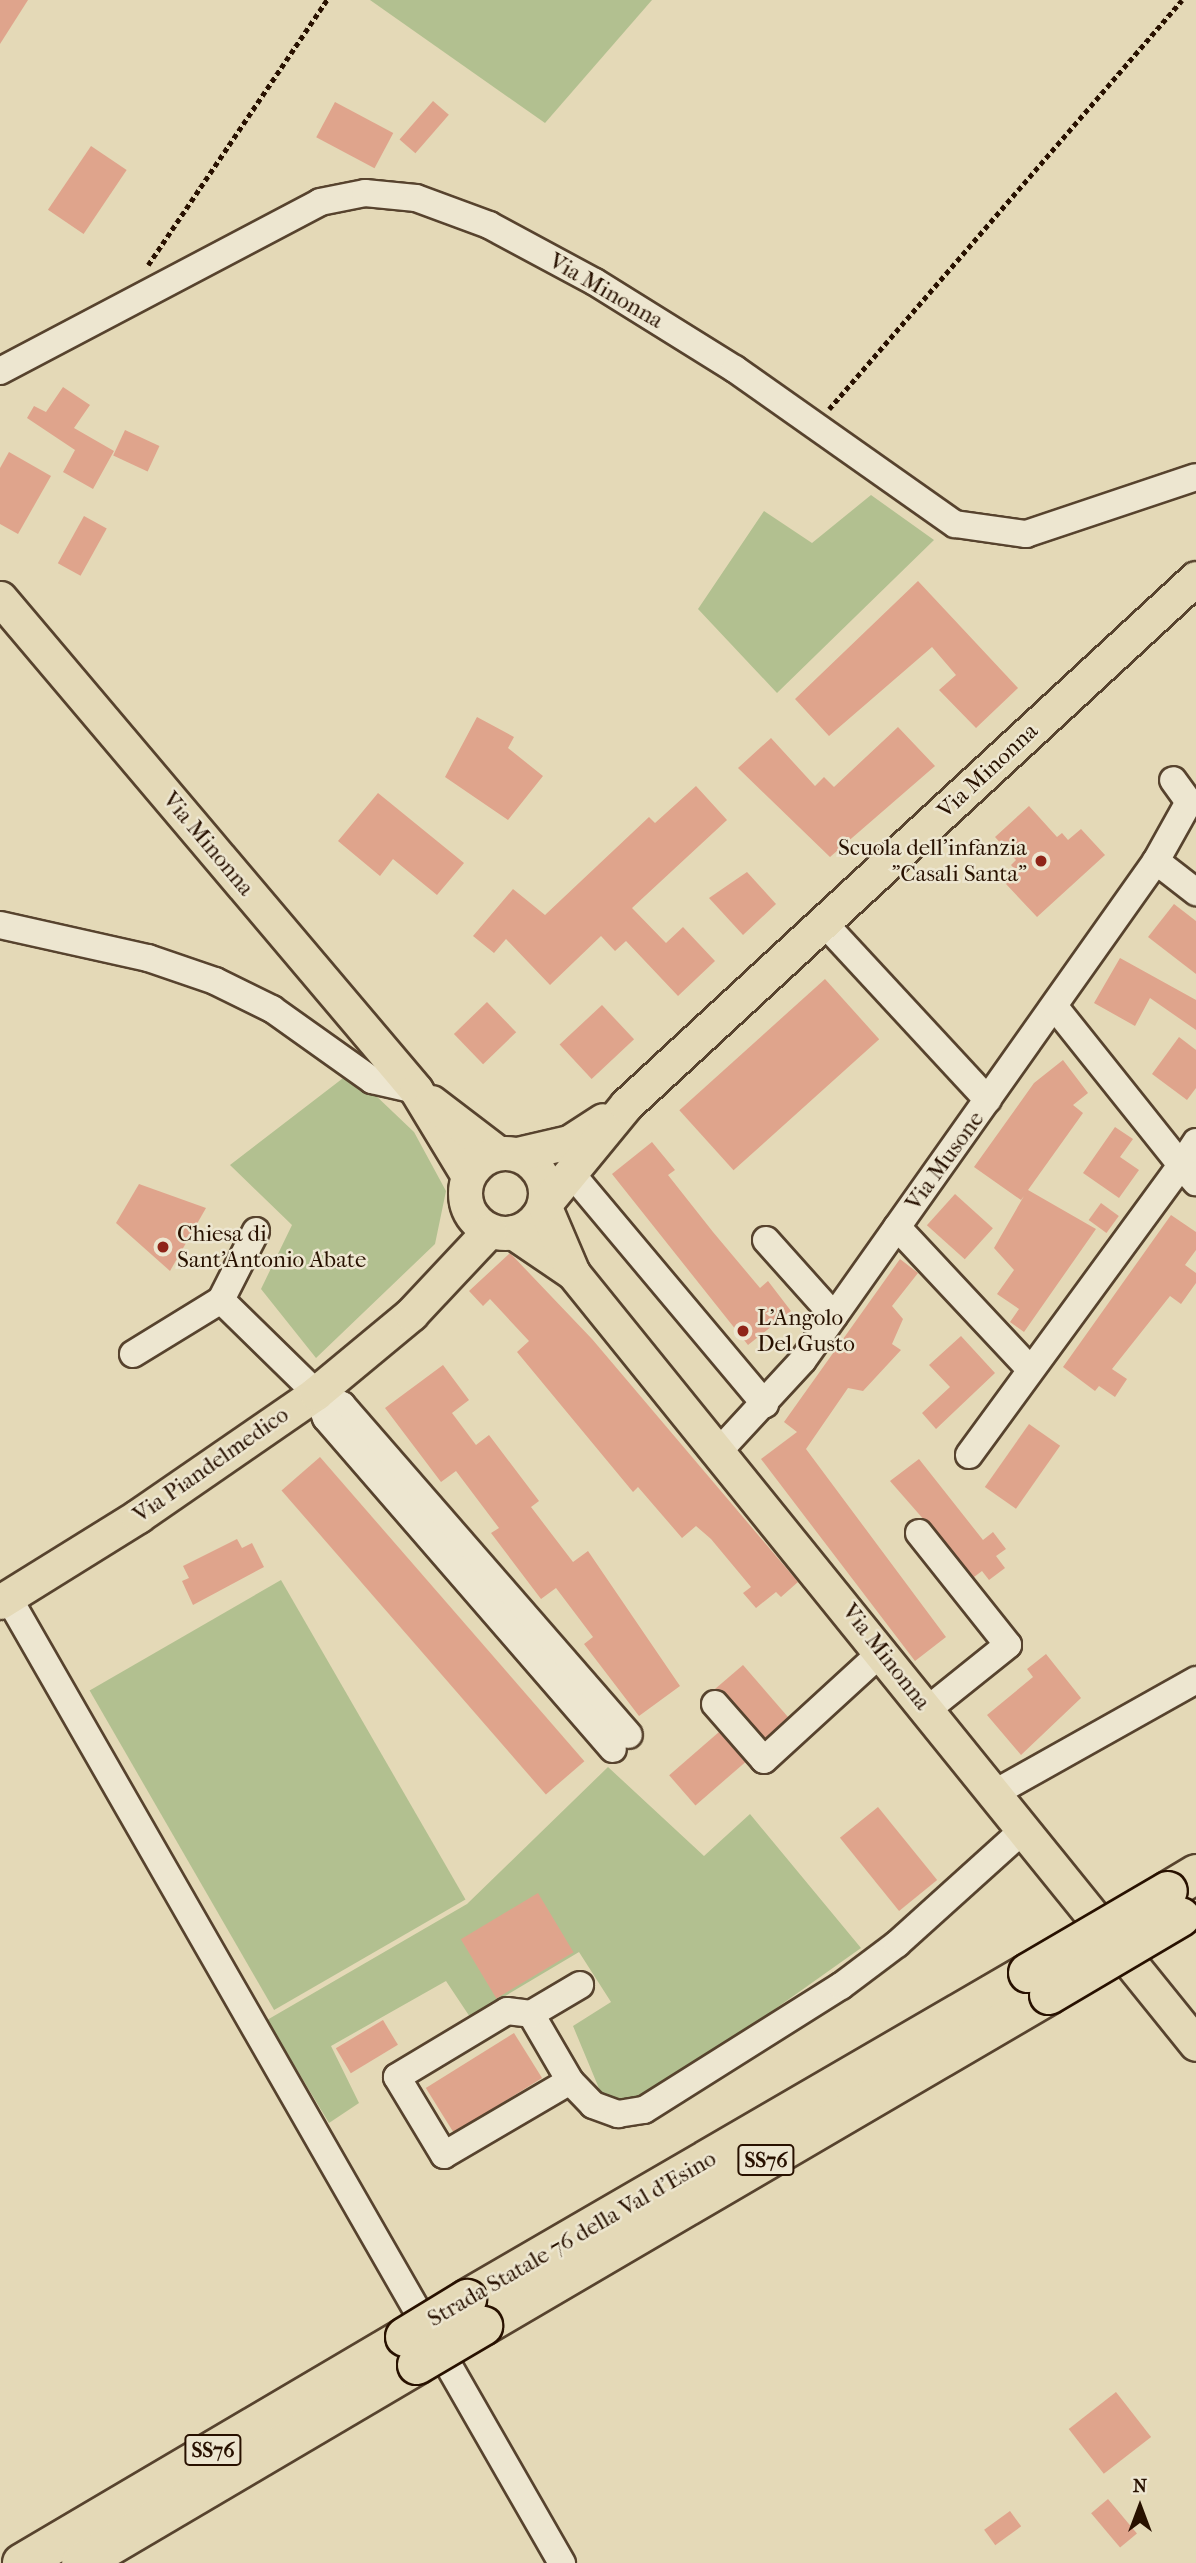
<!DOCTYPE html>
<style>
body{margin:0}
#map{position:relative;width:1196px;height:2563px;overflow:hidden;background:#e4d9b7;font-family:"IM FELL French Canon",serif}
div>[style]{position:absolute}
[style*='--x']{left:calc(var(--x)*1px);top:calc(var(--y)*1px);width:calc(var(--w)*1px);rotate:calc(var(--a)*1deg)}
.green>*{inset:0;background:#b2c090;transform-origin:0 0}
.building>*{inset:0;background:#dfa48c;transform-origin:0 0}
.path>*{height:4.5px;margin-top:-2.25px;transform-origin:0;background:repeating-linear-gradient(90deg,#281100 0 5px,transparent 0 8.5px)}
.roads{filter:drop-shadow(2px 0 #57432e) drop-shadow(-2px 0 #57432e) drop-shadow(0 2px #57432e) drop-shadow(0 -2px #57432e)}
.minor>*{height:26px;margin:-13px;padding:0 13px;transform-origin:13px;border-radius:13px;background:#ede6d0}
.major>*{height:33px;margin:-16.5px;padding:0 16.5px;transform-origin:16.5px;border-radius:16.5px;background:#e4d9b7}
.major>.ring{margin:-16.5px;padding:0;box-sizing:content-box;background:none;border:33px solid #e4d9b7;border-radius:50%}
.highway>*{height:38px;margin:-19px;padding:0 19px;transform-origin:19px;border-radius:19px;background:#e4d9b7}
.bridges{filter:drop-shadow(2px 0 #281100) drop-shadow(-2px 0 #281100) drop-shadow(0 2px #281100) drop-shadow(0 -2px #281100)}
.highway-bridge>*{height:38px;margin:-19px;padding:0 19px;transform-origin:19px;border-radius:19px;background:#e4d9b7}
.dots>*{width:19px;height:19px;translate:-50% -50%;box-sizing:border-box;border:4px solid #ede6d0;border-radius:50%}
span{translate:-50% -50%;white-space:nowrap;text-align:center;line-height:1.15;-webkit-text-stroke:5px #ede6d0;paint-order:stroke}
.shield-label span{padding:2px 5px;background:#ede6d0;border:2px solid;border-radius:5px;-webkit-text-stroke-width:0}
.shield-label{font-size:21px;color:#281100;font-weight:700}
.street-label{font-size:23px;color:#281100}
.poi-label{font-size:23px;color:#281100}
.right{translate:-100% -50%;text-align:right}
.left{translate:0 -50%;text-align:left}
.north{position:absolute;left:1105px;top:2472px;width:70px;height:70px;-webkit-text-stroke:5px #ede6d0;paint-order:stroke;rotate:0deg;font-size:19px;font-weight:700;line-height:28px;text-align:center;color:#281100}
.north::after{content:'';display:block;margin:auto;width:24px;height:32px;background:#281100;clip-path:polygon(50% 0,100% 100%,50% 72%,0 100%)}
</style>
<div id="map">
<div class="green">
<div style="clip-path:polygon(370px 0,652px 0,545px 123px)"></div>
<div style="clip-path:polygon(871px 495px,934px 540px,777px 693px,698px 609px,764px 511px,812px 543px)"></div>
<div style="clip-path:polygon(351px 1072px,414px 1132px,446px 1191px,435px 1244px,316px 1358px,261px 1289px,292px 1225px,230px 1165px)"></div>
<div style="left:281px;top:1580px;width:369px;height:221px;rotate:60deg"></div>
<div style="clip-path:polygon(608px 1767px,704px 1856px,750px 1814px,861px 1948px,678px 2078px,630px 2102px,603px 2098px,573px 2026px,611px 2002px,579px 1952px,470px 2017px,446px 1981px,331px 2046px,359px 2103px,329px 2123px,267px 2020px,467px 1904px)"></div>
</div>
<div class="building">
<div style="clip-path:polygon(0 0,28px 0,0 44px)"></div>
<div style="left:433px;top:101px;width:21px;height:51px;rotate:41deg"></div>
<div style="left:335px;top:102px;width:66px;height:40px;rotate:28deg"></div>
<div style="left:91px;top:146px;width:43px;height:77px;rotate:34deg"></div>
<div style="clip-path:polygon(63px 387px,90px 405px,74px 428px,114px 451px,93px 489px,63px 472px,75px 450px,27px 418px,34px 406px,46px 412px)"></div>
<div style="left:125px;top:430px;width:38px;height:28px;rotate:25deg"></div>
<div style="clip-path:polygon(9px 452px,51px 476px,18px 534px,0 524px,0 468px)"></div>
<div style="left:84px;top:516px;width:26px;height:54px;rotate:29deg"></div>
<div style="clip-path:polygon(918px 581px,1018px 688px,976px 728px,939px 690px,956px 675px,932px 647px,829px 736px,795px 699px)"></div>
<div style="clip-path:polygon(477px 717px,514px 737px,508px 748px,543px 776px,508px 820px,445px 777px)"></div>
<div style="clip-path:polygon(898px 727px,935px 766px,830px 857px,738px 768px,771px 738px,815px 786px,824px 777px,834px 787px)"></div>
<div style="clip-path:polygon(696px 786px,727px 820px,632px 908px,666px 943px,683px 927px,715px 961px,678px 996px,626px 941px,615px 951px,601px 936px,550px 985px,506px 939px,494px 953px,473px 936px,513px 889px,545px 915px,649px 817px,655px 823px)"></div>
<div style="clip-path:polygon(378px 793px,464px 863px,437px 895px,393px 859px,380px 876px,338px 841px)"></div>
<div style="clip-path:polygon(1029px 806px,1057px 837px,1062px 833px,1068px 840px,1081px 829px,1105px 855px,1037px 917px,1006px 884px,1018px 873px,1011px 865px,1016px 860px,995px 837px)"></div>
<div style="clip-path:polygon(747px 872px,776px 904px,743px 935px,709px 898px)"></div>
<div style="clip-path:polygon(1174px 904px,1196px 921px,1196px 974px,1148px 937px)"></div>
<div style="clip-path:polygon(1120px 958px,1196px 1000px,1196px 1030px,1150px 998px,1135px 1026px,1094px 1003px)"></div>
<div style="left:825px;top:979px;width:81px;height:196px;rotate:48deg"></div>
<div style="left:487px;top:1002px;width:42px;height:46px;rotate:46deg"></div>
<div style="left:602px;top:1005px;width:47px;height:58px;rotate:47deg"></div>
<div style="clip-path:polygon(1179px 1037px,1196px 1050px,1196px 1088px,1187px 1100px,1152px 1074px)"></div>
<div style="clip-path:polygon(1063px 1060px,1088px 1093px,1073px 1105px,1083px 1113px,1028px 1190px,1096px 1229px,1024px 1332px,1010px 1322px,1019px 1309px,997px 1294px,1014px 1270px,994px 1248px,1024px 1196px,1021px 1200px,974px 1167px,1034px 1083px)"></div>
<div style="clip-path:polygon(1115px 1127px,1133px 1139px,1120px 1157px,1139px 1170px,1119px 1198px,1083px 1173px)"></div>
<div style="clip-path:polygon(652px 1142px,675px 1170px,668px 1175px,713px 1232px,760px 1288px,768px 1281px,791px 1311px,748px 1345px,612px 1174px)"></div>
<div style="clip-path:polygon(139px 1184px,206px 1208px,170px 1271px,116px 1223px)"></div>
<div style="left:955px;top:1194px;width:51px;height:42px;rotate:42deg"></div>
<div style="left:1101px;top:1203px;width:22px;height:21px;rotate:36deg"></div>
<div style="clip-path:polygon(1171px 1215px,1196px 1232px,1196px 1250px,1185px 1265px,1196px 1273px,1196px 1283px,1181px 1304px,1170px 1296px,1112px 1369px,1127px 1379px,1115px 1397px,1099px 1386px,1095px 1391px,1063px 1367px)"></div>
<div style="clip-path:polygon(510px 1253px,592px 1339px,798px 1582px,781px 1597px,776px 1592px,756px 1608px,743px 1593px,751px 1587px,711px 1539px,696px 1526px,682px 1538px,638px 1487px,633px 1492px,517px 1352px,529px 1341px,490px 1299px,483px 1306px,469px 1291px)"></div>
<div style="clip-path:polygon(900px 1259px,918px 1273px,892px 1306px,903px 1319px,892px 1344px,901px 1350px,863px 1391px,848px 1388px,806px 1449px,946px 1637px,915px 1661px,761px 1459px,797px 1432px,784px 1422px)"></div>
<div style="clip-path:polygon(961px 1336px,995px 1373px,936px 1429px,922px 1413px,950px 1387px,929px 1365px)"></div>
<div style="clip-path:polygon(443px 1365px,469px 1400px,452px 1413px,476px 1445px,489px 1435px,539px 1501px,531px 1507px,573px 1562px,588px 1551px,680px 1686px,639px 1716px,584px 1644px,593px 1637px,556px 1588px,541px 1599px,491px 1533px,499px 1528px,456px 1471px,441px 1482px,385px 1408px)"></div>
<div style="left:1029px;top:1424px;width:38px;height:77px;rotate:35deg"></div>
<div style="left:320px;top:1457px;width:403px;height:51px;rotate:49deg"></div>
<div style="clip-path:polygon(919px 1459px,983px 1540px,993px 1532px,1006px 1549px,996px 1556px,1005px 1568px,989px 1580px,982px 1571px,974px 1577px,890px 1481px)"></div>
<div style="clip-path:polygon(237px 1539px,242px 1548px,252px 1543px,264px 1567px,193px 1605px,182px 1581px,189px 1578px,183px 1566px)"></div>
<div style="clip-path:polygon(1046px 1654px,1081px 1698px,1021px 1755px,987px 1715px,1033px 1677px,1027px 1669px)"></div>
<div style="clip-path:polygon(743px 1665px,788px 1717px,765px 1738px,715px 1689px)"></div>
<div style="left:719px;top:1732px;width:40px;height:66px;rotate:49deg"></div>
<div style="left:878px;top:1807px;width:94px;height:49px;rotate:51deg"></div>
<div style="left:538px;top:1893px;width:69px;height:90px;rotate:59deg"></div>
<div style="left:383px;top:2020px;width:29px;height:55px;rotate:59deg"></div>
<div style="left:514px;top:2033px;width:53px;height:104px;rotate:58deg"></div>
<div style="left:1116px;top:2392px;width:57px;height:60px;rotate:52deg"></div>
<div style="left:1108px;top:2499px;width:45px;height:22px;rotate:50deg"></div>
<div style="left:1010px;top:2511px;width:19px;height:32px;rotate:54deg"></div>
</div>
<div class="path">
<div style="--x:148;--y:265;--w:320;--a:-56"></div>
<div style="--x:829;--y:409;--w:540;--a:-49.2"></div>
</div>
<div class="roads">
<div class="minor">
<div style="--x:0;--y:371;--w:362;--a:-27.8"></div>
<div style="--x:320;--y:202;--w:46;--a:-11.3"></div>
<div style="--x:365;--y:193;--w:51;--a:5.6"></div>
<div style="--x:416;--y:198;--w:78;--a:20.3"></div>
<div style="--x:489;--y:225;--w:120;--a:28.3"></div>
<div style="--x:595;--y:282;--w:165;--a:31.9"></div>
<div style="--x:735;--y:369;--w:269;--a:35.2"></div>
<div style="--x:955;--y:524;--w:72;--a:8"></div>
<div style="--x:1026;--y:534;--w:179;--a:-18.5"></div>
<div style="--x:1156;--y:861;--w:51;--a:37.8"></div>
<div style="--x:824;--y:923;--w:241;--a:47.2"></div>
<div style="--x:0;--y:925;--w:152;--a:12.6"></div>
<div style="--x:148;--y:958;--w:71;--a:18.9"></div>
<div style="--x:215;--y:981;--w:64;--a:26.2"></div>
<div style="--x:272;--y:1009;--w:123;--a:35.4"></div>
<div style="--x:372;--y:1080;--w:45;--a:12.8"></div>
<div style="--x:1196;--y:1142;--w:27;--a:123"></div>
<div style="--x:1181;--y:1165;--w:23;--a:49"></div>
<div style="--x:571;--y:1173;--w:302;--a:50"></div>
<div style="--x:897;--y:1227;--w:195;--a:46.9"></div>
<div style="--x:256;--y:1231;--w:77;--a:116.9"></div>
<div style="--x:221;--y:1300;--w:133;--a:44.4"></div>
<div style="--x:316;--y:1393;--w:29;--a:25"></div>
<div style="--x:342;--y:1405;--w:437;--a:49"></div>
<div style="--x:766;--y:1240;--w:102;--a:48.2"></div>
<div style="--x:133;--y:1354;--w:103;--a:-31.5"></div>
<div style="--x:316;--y:1393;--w:27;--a:68"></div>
<div style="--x:326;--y:1418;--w:438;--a:49.1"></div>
<div style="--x:720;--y:1450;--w:122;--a:-47.3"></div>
<div style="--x:803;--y:1360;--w:611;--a:-54.72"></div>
<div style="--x:1156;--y:861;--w:68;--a:-60.8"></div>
<div style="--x:1189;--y:802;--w:27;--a:-126"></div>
<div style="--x:969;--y:1455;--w:359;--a:-53.8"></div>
<div style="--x:1181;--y:1165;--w:203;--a:-128.6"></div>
<div style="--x:919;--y:1533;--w:143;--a:51.5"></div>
<div style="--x:1008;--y:1645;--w:104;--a:141.3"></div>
<div style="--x:8;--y:1597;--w:1114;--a:60.17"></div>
<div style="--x:715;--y:1704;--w:74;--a:48.8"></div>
<div style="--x:764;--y:1760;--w:160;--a:-42.5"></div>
<div style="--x:993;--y:1794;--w:233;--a:-29.3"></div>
<div style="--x:531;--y:2014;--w:78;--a:59.8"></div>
<div style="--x:570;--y:2081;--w:33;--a:46"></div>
<div style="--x:593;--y:2105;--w:27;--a:20"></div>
<div style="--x:618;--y:2114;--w:26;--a:-9"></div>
<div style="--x:644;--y:2110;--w:233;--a:-32.2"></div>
<div style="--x:841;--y:1986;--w:70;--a:-36.9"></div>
<div style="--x:897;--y:1944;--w:169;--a:-42.1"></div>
<div style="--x:570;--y:2081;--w:146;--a:149.6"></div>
<div style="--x:444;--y:2155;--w:91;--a:-121.1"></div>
<div style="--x:397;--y:2077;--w:128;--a:-31"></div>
<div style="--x:507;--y:2011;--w:24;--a:7"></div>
<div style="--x:531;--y:2014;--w:57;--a:-30.6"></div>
</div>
<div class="major">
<div style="--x:0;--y:598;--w:644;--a:49.78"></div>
<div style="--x:416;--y:1090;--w:100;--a:58.8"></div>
<div style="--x:431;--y:1102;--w:84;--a:37.3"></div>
<div class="ring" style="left:465px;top:1153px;width:47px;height:47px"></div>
<div style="--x:517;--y:1154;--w:53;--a:-13"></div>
<div style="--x:569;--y:1142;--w:40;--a:-32.9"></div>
<div style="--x:513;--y:1232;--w:73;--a:34.3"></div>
<div style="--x:573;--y:1273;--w:991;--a:51.06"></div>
<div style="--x:573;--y:1273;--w:74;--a:-113.1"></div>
<div style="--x:544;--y:1205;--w:129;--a:-50.6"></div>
<div style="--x:626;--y:1105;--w:776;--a:-42.76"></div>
<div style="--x:0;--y:1602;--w:163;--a:-31.9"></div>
<div style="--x:138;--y:1516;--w:216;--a:-34.6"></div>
<div style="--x:316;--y:1393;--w:124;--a:-39.7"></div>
<div style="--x:411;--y:1314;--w:115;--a:-46.8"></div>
</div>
<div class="highway">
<div style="--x:1168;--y:1891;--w:33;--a:-31"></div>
<div style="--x:467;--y:2299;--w:649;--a:-30.16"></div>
<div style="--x:483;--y:2326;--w:656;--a:-30.32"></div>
<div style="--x:22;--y:2563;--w:445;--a:-30.5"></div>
<div style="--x:81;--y:2563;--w:390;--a:-30.5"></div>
</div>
</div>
<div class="bridges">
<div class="highway-bridge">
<div style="--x:1028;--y:1973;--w:162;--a:-30.4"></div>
<div style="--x:1049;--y:1995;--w:153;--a:-30.6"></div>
<div style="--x:405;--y:2337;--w:73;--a:-31.5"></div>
<div style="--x:417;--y:2365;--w:77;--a:-30.6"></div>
</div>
</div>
<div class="dots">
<div style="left:1041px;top:861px;background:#8f2418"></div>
<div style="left:163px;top:1247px;background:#8f2418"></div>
<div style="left:743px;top:1331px;background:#8f2418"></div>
</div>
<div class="shield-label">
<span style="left:766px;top:2160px">SS76</span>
<span style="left:213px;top:2450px">SS76</span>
</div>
<div class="street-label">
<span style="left:606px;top:291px;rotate:30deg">Via Minonna</span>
<span style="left:988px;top:771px;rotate:-43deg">Via Minonna</span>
<span style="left:208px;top:844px;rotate:50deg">Via Minonna</span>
<span style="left:945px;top:1161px;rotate:-54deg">Via Musone</span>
<span style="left:211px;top:1465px;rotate:-35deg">Via Piandelmedico</span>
<span style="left:886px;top:1657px;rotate:52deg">Via Minonna</span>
<span style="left:572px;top:2239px;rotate:-30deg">Strada Statale 76 della Val d'Esino</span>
</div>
<div class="poi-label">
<span class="right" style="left:1027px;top:861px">Scuola dell'infanzia<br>"Casali Santa"</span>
<span class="left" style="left:177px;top:1247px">Chiesa di<br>Sant'Antonio Abate</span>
<span class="left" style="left:757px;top:1331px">L'Angolo<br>Del Gusto</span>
</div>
<div class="north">N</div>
</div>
